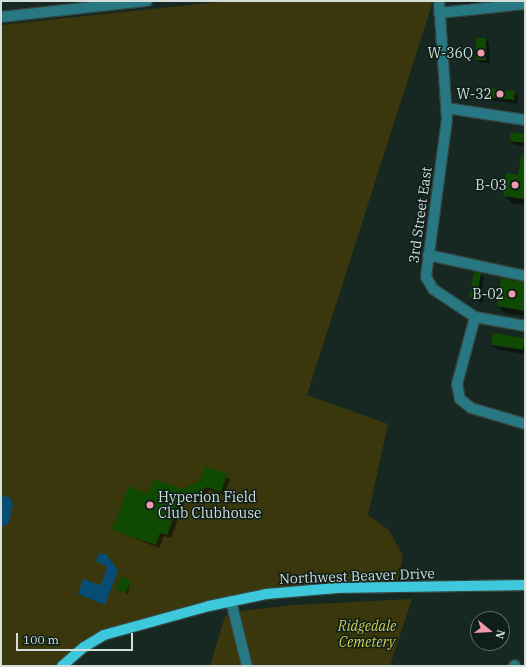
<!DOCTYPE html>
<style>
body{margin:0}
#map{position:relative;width:526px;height:667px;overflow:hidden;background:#172823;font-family:"IBM Plex Serif",serif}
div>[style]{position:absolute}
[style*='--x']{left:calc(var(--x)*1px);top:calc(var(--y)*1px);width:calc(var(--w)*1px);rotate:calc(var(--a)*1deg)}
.green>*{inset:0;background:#39370b}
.water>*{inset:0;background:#064c74}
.shadow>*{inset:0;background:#0007}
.building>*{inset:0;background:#104902;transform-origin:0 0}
.roads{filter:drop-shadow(1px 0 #354540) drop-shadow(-1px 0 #354540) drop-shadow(0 1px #354540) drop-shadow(0 -1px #354540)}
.minor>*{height:10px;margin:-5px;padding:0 5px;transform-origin:5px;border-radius:5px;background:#277883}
.major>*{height:10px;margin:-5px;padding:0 5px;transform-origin:5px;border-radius:5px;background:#3dc9db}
.dots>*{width:11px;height:11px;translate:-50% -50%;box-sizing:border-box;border:2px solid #0e1e1a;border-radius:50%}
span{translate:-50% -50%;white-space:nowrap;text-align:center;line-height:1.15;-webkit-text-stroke:3px #0e1e1a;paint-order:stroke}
.poi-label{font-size:14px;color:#d3deda}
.right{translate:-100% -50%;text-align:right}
.left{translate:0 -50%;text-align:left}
.street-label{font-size:14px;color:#d3deda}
.park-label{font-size:14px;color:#d2cd51;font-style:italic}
.frame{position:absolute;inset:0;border:2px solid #d3deda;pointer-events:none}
.north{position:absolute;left:470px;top:611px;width:40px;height:40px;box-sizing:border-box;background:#0e1e1a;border:1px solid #5d6b67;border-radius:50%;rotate:108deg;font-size:11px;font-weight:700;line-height:16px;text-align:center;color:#d3deda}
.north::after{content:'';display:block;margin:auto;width:14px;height:18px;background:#f29aad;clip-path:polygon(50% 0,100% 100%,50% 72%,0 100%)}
.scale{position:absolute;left:16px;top:633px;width:117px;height:18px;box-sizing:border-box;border:2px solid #d3deda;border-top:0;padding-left:5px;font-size:12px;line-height:14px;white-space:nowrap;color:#d3deda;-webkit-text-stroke:3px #0e1e1a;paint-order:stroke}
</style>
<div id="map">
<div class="green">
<div style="clip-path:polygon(228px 1px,433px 1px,307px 395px,388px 424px,368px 515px,389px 530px,403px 556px,397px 584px,301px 586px,112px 629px,57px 666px,1px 666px,1px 25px)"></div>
<div style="clip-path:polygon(412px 599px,390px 666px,210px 666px,225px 616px,232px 612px,294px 605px)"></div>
</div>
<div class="water">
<div style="clip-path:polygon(1px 496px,9px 497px,13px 504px,9px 523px,1px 527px)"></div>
<div style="clip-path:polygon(99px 553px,106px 554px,118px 570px,105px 605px,78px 594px,83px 579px,101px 585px,107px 567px,96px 561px)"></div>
</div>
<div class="shadow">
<div style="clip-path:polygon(464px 1px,525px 1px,471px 9px)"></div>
<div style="clip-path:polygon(485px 39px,489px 42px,490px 63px,481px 63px,477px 60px)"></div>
<div style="clip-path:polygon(514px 92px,518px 96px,517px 104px,490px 100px,486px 97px)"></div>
<div style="clip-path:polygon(525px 135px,525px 146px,514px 145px,511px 141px)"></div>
<div style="clip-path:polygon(525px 158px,525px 205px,511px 203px,504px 195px,519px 176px)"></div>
<div style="clip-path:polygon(481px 274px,484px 278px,481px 294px,484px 296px,483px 303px,470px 298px)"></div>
<div style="clip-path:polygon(525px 282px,525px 316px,505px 313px,498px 306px)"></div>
<div style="clip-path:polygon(525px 339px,525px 354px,498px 350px,493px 345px)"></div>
<div style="clip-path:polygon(205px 467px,230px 479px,224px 495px,209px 490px,203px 498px,184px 502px,171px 538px,164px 536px,159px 548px,114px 530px,149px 495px,182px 490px,199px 482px)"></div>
<div style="clip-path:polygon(130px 581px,128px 594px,117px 589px)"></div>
</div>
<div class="building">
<div style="left:476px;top:38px;width:10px;height:22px"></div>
<div style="left:486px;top:88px;width:29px;height:9px;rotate:6deg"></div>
<div style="left:511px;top:132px;width:14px;height:9px;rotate:8deg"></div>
<div style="clip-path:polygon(521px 155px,525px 155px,525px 199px,503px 196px,506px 173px,518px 175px)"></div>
<div style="clip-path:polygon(474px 272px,481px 273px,478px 291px,481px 292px,479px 300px,469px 298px)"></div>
<div style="clip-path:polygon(501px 278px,525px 282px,525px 311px,497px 306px)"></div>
<div style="left:493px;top:333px;width:32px;height:12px;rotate:9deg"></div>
<div style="clip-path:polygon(205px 466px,227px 474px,221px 492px,206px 487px,199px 495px,180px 499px,167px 535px,160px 533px,156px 545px,112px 530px,129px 486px,148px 494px,154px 479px,182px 489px,199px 481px)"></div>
<div style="left:121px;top:576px;width:11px;height:14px;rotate:22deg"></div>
</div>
<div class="roads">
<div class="minor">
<div style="--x:439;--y:1;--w:118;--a:86.1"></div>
<div style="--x:447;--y:119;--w:159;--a:97.6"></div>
<div style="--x:426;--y:277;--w:14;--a:60"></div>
<div style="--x:433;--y:289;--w:50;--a:33.7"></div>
<div style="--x:475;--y:317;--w:69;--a:105"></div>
<div style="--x:457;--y:384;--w:15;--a:79"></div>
<div style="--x:460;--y:399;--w:14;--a:39"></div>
<div style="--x:471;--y:408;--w:56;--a:16.5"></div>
<div style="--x:439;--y:13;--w:86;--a:-6"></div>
<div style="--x:1;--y:17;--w:147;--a:-6.3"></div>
<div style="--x:446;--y:108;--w:80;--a:8.6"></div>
<div style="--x:428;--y:255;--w:99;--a:12.2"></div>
<div style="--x:475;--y:317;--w:51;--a:10.2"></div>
<div style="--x:231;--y:601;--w:67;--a:76.2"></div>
<div style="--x:514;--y:666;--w:1;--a:-45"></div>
</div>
<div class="major">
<div style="--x:62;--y:666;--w:29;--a:-41"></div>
<div style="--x:84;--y:647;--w:23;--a:-31"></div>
<div style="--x:104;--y:635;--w:109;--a:-15.4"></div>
<div style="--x:209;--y:606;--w:58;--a:-11.9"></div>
<div style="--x:266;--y:594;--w:71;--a:-4.8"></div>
<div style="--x:337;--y:588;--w:188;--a:-0.9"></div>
</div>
</div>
<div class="dots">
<div style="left:481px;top:53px;background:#f29aad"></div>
<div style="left:500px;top:94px;background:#f29aad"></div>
<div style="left:515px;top:185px;background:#f29aad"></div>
<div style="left:512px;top:294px;background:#f29aad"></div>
<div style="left:150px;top:505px;background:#f29aad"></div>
</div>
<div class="poi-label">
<span class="right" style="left:473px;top:53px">W-36Q</span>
<span class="right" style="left:492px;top:94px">W-32</span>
<span class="right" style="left:507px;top:185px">B-03</span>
<span class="right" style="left:504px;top:294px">B-02</span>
<span class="left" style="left:158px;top:505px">Hyperion Field<br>Club Clubhouse</span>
</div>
<div class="street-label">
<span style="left:420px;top:215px;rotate:-82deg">3rd Street East</span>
<span style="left:357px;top:576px;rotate:-2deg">Northwest Beaver Drive</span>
</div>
<div class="park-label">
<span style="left:367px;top:634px">Ridgedale<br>Cemetery</span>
</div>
<div class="frame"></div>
<div class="north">N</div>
<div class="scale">100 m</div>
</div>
